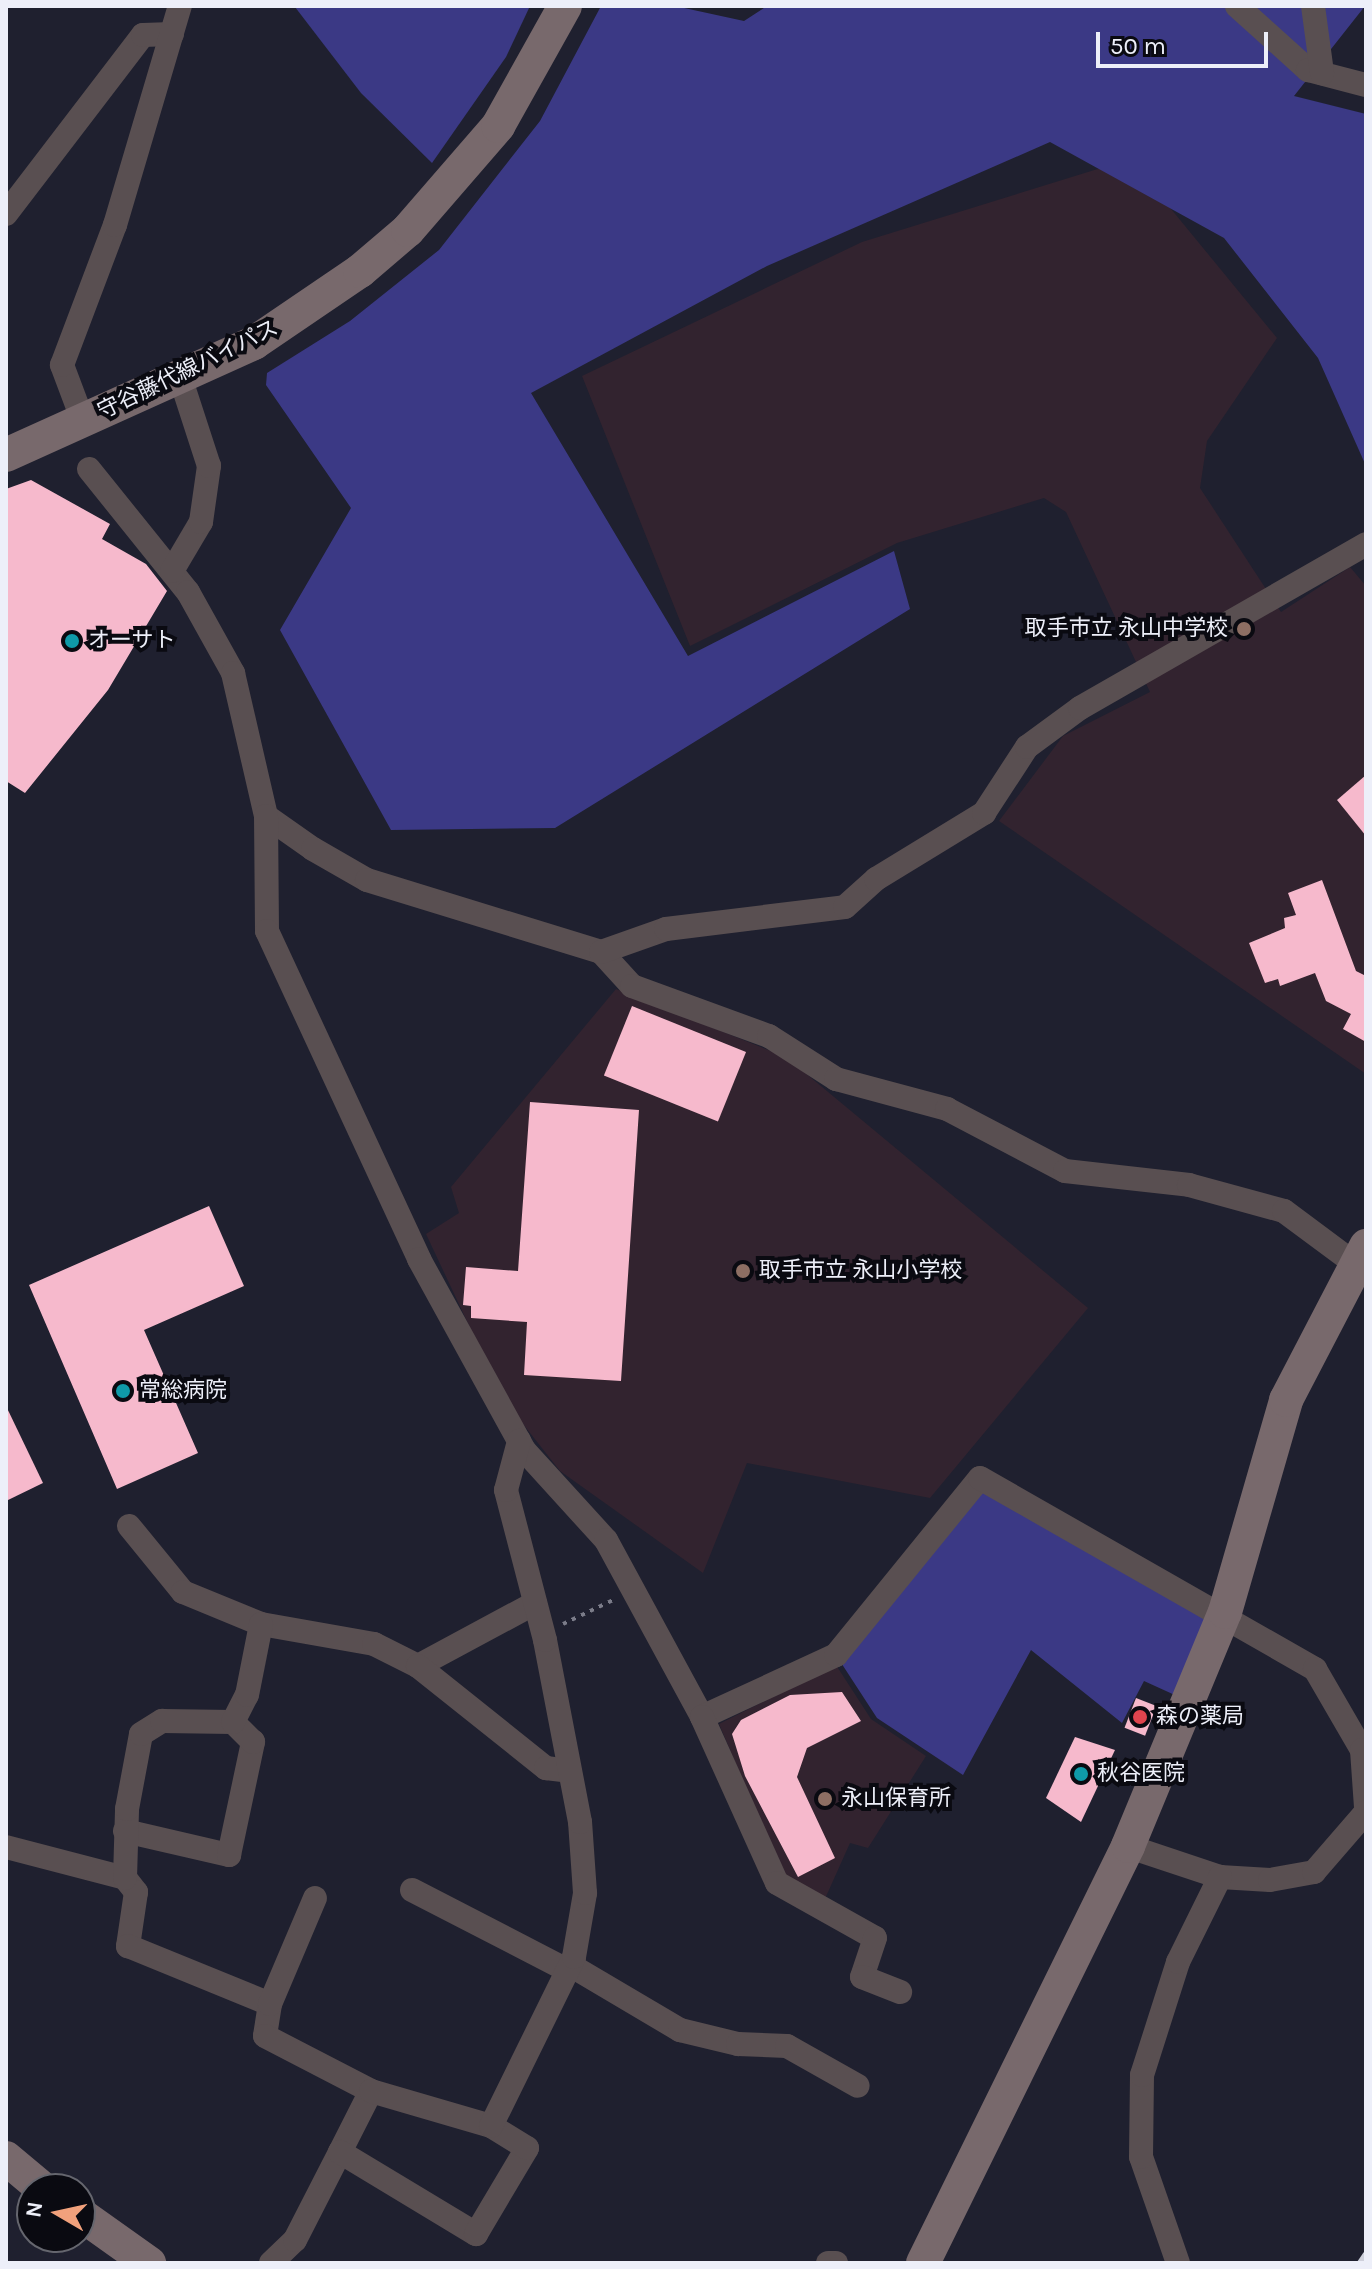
<!DOCTYPE html>
<meta charset="utf-8">
<style>
body{margin:0}
#map{position:relative;width:1372px;height:2269px;overflow:hidden;background:#1f202f;font-family:Karla,"Noto Sans JP",sans-serif}
div>[style]{position:absolute}
[style*='--x']{left:calc(var(--x)*1px);top:calc(var(--y)*1px);width:calc(var(--w)*1px);rotate:calc(var(--a)*1deg)}
.education>*{inset:0;background:#32232f}
.forest>*{inset:0;background:#3b3985}
.building>*{inset:0;background:#f6b9cc;transform-origin:0 0}
.path>*{height:4px;margin-top:-2px;transform-origin:0;background:repeating-linear-gradient(90deg,#7b7c89 0 4px,transparent 0 10px)}
.street>*{height:24px;margin:-12px;padding:0 12px;transform-origin:12px;border-radius:12px;background:#594f51}
.secondary>*{height:34px;margin:-17px;padding:0 17px;transform-origin:17px;border-radius:17px;background:#78696c}
.rail>*{height:6px;margin-top:-3px;transform-origin:0;background:repeating-linear-gradient(90deg,#ced0db 0 14px,transparent 0 28px)}
.dots>*{width:22px;height:22px;translate:-50% -50%;box-sizing:border-box;border:4px solid #0a0a11;border-radius:50%}
span{translate:-50% -50%;white-space:nowrap;text-align:center;line-height:1.15;-webkit-text-stroke:8px #0a0a11;paint-order:stroke}
.street-label{font-size:22px;color:#edeff9}
.poi-label{font-size:22px;color:#edeff9}
.right{translate:-100% -50%;text-align:right}
.left{translate:0 -50%;text-align:left}
.frame{position:absolute;inset:0;border:8px solid #edeff9;pointer-events:none}
.north{position:absolute;left:16px;top:2173px;width:80px;height:80px;box-sizing:border-box;background:#0a0a11;border:2px solid #65666e;border-radius:50%;rotate:279deg;font-size:22px;font-weight:700;line-height:32px;text-align:center;color:#edeff9}
.north::after{content:'';display:block;margin:auto;width:28px;height:36px;background:#f1a17c;clip-path:polygon(50% 0,100% 100%,50% 72%,0 100%)}
.scale{position:absolute;left:1096px;top:32px;width:172px;height:36px;box-sizing:border-box;border:4px solid #edeff9;border-top:0;padding-left:10px;font-size:24px;line-height:28px;white-space:nowrap;color:#edeff9;-webkit-text-stroke:6px #0a0a11;paint-order:stroke}
</style>
<div id="map">
<div class="education">
<div style="clip-path:polygon(1130px 159px,1277px 338px,1207px 441px,1200px 488px,1281px 612px,1350px 567px,1366px 586px,1366px 1074px,999px 821px,1063px 736px,1150px 692px,1066px 512px,1044px 498px,897px 543px,690px 646px,582px 376px,862px 242px)"></div>
<div style="clip-path:polygon(616px 989px,786px 1057px,1088px 1308px,930px 1498px,747px 1463px,703px 1573px,560px 1471px,504px 1400px,426px 1234px,459px 1213px,451px 1187px)"></div>
<div style="clip-path:polygon(836px 1665px,871px 1719px,926px 1756px,868px 1848px,850px 1843px,824px 1901px,785px 1879px,719px 1724px)"></div>
</div>
<div class="forest">
<div style="clip-path:polygon(530px 6px,506px 57px,432px 163px,361px 93px,295px 7px)"></div>
<div style="clip-path:polygon(601px 6px,675px 6px,744px 21px,767px 6px,1365px 6px,1294px 96px,1366px 114px,1366px 466px,1318px 358px,1224px 238px,1050px 142px,767px 266px,531px 393px,688px 656px,894px 551px,910px 609px,555px 828px,391px 830px,280px 630px,351px 508px,266px 385px,267px 373px,350px 321px,439px 250px,540px 121px)"></div>
<div style="clip-path:polygon(980px 1478px,1225px 1612px,1188px 1701px,1144px 1681px,1122px 1723px,1031px 1650px,963px 1775px,877px 1718px,836px 1655px)"></div>
</div>
<div class="building">
<div style="clip-path:polygon(31px 480px,110px 524px,102px 539px,146px 564px,167px 591px,108px 690px,25px 793px,6px 781px,6px 489px)"></div>
<div style="clip-path:polygon(1366px 775px,1366px 836px,1337px 800px)"></div>
<div style="clip-path:polygon(1322px 880px,1356px 971px,1366px 976px,1366px 1042px,1343px 1029px,1351px 1014px,1326px 1001px,1315px 973px,1280px 986px,1278px 979px,1265px 983px,1249px 943px,1285px 928px,1284px 918px,1296px 915px,1288px 893px)"></div>
<div style="left:632px;top:1006px;width:123px;height:75px;rotate:22deg"></div>
<div style="clip-path:polygon(530px 1102px,639px 1110px,621px 1381px,524px 1375px,527px 1322px,471px 1318px,471px 1306px,463px 1305px,466px 1267px,518px 1271px)"></div>
<div style="clip-path:polygon(209px 1206px,244px 1286px,144px 1330px,198px 1453px,117px 1489px,29px 1285px)"></div>
<div style="clip-path:polygon(6px 1406px,43px 1483px,6px 1501px)"></div>
<div style="clip-path:polygon(842px 1692px,861px 1721px,807px 1748px,797px 1777px,835px 1858px,798px 1877px,745px 1776px,732px 1734px,741px 1720px,790px 1695px)"></div>
<div style="left:1136px;top:1698px;width:22px;height:32px;rotate:21deg"></div>
<div style="clip-path:polygon(1075px 1737px,1115px 1750px,1081px 1822px,1046px 1798px)"></div>
</div>
<div class="path">
<div style="--x:563;--y:1624;--w:55;--a:-25.6"></div>
</div>
<div class="street">
<div style="--x:1237;--y:6;--w:96;--a:42"></div>
<div style="--x:1308;--y:70;--w:60;--a:14.5"></div>
<div style="--x:1313;--y:6;--w:68;--a:82.3"></div>
<div style="--x:6;--y:214;--w:225;--a:-52.6"></div>
<div style="--x:143;--y:35;--w:29;--a:-2"></div>
<div style="--x:83;--y:421;--w:60;--a:-110.6"></div>
<div style="--x:62;--y:365;--w:150;--a:-69.3"></div>
<div style="--x:115;--y:225;--w:228;--a:-73.5"></div>
<div style="--x:89;--y:469;--w:158;--a:51.2"></div>
<div style="--x:188;--y:592;--w:93;--a:60.9"></div>
<div style="--x:233;--y:673;--w:147;--a:77"></div>
<div style="--x:266;--y:816;--w:57;--a:35.1"></div>
<div style="--x:313;--y:849;--w:62;--a:29.9"></div>
<div style="--x:367;--y:880;--w:245;--a:17.1"></div>
<div style="--x:601;--y:952;--w:46;--a:47.6"></div>
<div style="--x:632;--y:986;--w:146;--a:20.1"></div>
<div style="--x:769;--y:1036;--w:80;--a:32.7"></div>
<div style="--x:836;--y:1079;--w:115;--a:15.1"></div>
<div style="--x:947;--y:1109;--w:133;--a:27.7"></div>
<div style="--x:1065;--y:1171;--w:125;--a:6.4"></div>
<div style="--x:1189;--y:1185;--w:98;--a:15.3"></div>
<div style="--x:1284;--y:1211;--w:102;--a:36.6"></div>
<div style="--x:172;--y:571;--w:57;--a:-59.4"></div>
<div style="--x:201;--y:522;--w:57;--a:-81.9"></div>
<div style="--x:209;--y:466;--w:94;--a:-108"></div>
<div style="--x:266;--y:816;--w:115;--a:89.5"></div>
<div style="--x:267;--y:931;--w:362;--a:65.1"></div>
<div style="--x:419;--y:1259;--w:218;--a:61.2"></div>
<div style="--x:524;--y:1450;--w:122;--a:47.7"></div>
<div style="--x:606;--y:1540;--w:201;--a:61.5"></div>
<div style="--x:702;--y:1717;--w:148;--a:-24.8"></div>
<div style="--x:836;--y:1655;--w:228;--a:-50.9"></div>
<div style="--x:980;--y:1478;--w:386;--a:29.7"></div>
<div style="--x:1315;--y:1669;--w:94;--a:59.9"></div>
<div style="--x:1362;--y:1750;--w:57;--a:86"></div>
<div style="--x:601;--y:952;--w:69;--a:-19.5"></div>
<div style="--x:666;--y:929;--w:180;--a:-7"></div>
<div style="--x:845;--y:907;--w:42;--a:-42.1"></div>
<div style="--x:876;--y:879;--w:127;--a:-31.4"></div>
<div style="--x:984;--y:813;--w:79;--a:-56.9"></div>
<div style="--x:1027;--y:747;--w:66;--a:-36.3"></div>
<div style="--x:1080;--y:708;--w:330;--a:-29.8"></div>
<div style="--x:129;--y:1526;--w:85;--a:50.7"></div>
<div style="--x:183;--y:1592;--w:84;--a:22.3"></div>
<div style="--x:261;--y:1624;--w:115;--a:10"></div>
<div style="--x:374;--y:1644;--w:49;--a:26.6"></div>
<div style="--x:535;--y:1603;--w:133;--a:151.7"></div>
<div style="--x:418;--y:1666;--w:164;--a:38.6"></div>
<div style="--x:546;--y:1768;--w:23;--a:7"></div>
<div style="--x:702;--y:1717;--w:182;--a:65.7"></div>
<div style="--x:777;--y:1883;--w:112;--a:29.3"></div>
<div style="--x:875;--y:1938;--w:41;--a:108.4"></div>
<div style="--x:862;--y:1977;--w:41;--a:21.5"></div>
<div style="--x:125;--y:1831;--w:107;--a:13"></div>
<div style="--x:229;--y:1855;--w:116;--a:-78"></div>
<div style="--x:253;--y:1742;--w:28;--a:-135"></div>
<div style="--x:6;--y:1847;--w:123;--a:14.6"></div>
<div style="--x:125;--y:1878;--w:18;--a:52"></div>
<div style="--x:136;--y:1892;--w:55;--a:98.4"></div>
<div style="--x:128;--y:1946;--w:153;--a:22.2"></div>
<div style="--x:270;--y:2004;--w:32;--a:99"></div>
<div style="--x:265;--y:2036;--w:119;--a:27.4"></div>
<div style="--x:371;--y:2091;--w:68;--a:116.9"></div>
<div style="--x:1139;--y:1850;--w:85;--a:18.4"></div>
<div style="--x:1220;--y:1877;--w:50;--a:3.4"></div>
<div style="--x:1270;--y:1880;--w:45;--a:-10.3"></div>
<div style="--x:1314;--y:1872;--w:79;--a:-49.1"></div>
<div style="--x:125;--y:1878;--w:69;--a:-88.3"></div>
<div style="--x:127;--y:1809;--w:76;--a:-79.4"></div>
<div style="--x:141;--y:1734;--w:25;--a:-32"></div>
<div style="--x:162;--y:1721;--w:71;--a:0.8"></div>
<div style="--x:233;--y:1722;--w:30;--a:-63"></div>
<div style="--x:247;--y:1695;--w:72;--a:-78.8"></div>
<div style="--x:412;--y:1890;--w:174;--a:27.3"></div>
<div style="--x:570;--y:1965;--w:128;--a:30.6"></div>
<div style="--x:680;--y:2030;--w:60;--a:13.6"></div>
<div style="--x:738;--y:2044;--w:49;--a:2.3"></div>
<div style="--x:787;--y:2046;--w:81;--a:29.4"></div>
<div style="--x:270;--y:2004;--w:115;--a:-67"></div>
<div style="--x:371;--y:2091;--w:125;--a:16.3"></div>
<div style="--x:271;--y:2263;--w:33;--a:-44"></div>
<div style="--x:295;--y:2240;--w:99;--a:-62.9"></div>
<div style="--x:340;--y:2152;--w:159;--a:31.1"></div>
<div style="--x:476;--y:2234;--w:100;--a:-59.3"></div>
<div style="--x:527;--y:2148;--w:42;--a:-148.6"></div>
<div style="--x:491;--y:2126;--w:188;--a:-63.8"></div>
<div style="--x:574;--y:1957;--w:65;--a:-80.2"></div>
<div style="--x:585;--y:1893;--w:71;--a:-94"></div>
<div style="--x:580;--y:1822;--w:185;--a:-100.9"></div>
<div style="--x:545;--y:1640;--w:155;--a:-104.6"></div>
<div style="--x:506;--y:1490;--w:51;--a:-75.1"></div>
<div style="--x:828;--y:2263;--w:8;--a:0"></div>
<div style="--x:1178;--y:2263;--w:112;--a:-109.2"></div>
<div style="--x:1141;--y:2157;--w:82;--a:-89.3"></div>
<div style="--x:1142;--y:2075;--w:119;--a:-72.3"></div>
<div style="--x:1178;--y:1962;--w:95;--a:-63.7"></div>
</div>
<div class="secondary">
<div style="--x:6;--y:455;--w:272;--a:-24.3"></div>
<div style="--x:254;--y:343;--w:128;--a:-34.2"></div>
<div style="--x:360;--y:271;--w:63;--a:-40.5"></div>
<div style="--x:408;--y:230;--w:138;--a:-49.1"></div>
<div style="--x:498;--y:126;--w:137;--a:-60.8"></div>
<div style="--x:6;--y:2158;--w:48;--a:40"></div>
<div style="--x:80;--y:2214;--w:85;--a:35.4"></div>
<div style="--x:923;--y:2263;--w:465;--a:-63.8"></div>
<div style="--x:1128;--y:1846;--w:253;--a:-67.5"></div>
<div style="--x:1225;--y:1612;--w:221;--a:-73.9"></div>
<div style="--x:1286;--y:1400;--w:174;--a:-62.5"></div>
</div>
<div class="rail">
<div style="--x:1360;--y:2263;--w:11;--a:-56"></div>
</div>
<div class="dots">
<div style="left:1244px;top:629px;background:#8d6e63"></div>
<div style="left:72px;top:641px;background:#0f9aa8"></div>
<div style="left:743px;top:1271px;background:#8d6e63"></div>
<div style="left:123px;top:1391px;background:#0f9aa8"></div>
<div style="left:1140px;top:1717px;background:#e0444e"></div>
<div style="left:1081px;top:1774px;background:#0f9aa8"></div>
<div style="left:825px;top:1799px;background:#8d6e63"></div>
</div>
<div class="street-label">
<span style="left:188px;top:370px;rotate:-26deg">守谷藤代線バイパス</span>
</div>
<div class="poi-label">
<span class="right" style="left:1228px;top:629px">取手市立 永山中学校</span>
<span class="left" style="left:88px;top:641px">オーサト</span>
<span class="left" style="left:759px;top:1271px">取手市立 永山小学校</span>
<span class="left" style="left:139px;top:1391px">常総病院</span>
<span class="left" style="left:1156px;top:1717px">森の薬局</span>
<span class="left" style="left:1097px;top:1774px">秋谷医院</span>
<span class="left" style="left:841px;top:1799px">永山保育所</span>
</div>
<div class="frame"></div>
<div class="north">N</div>
<div class="scale">50 m</div>
</div>
